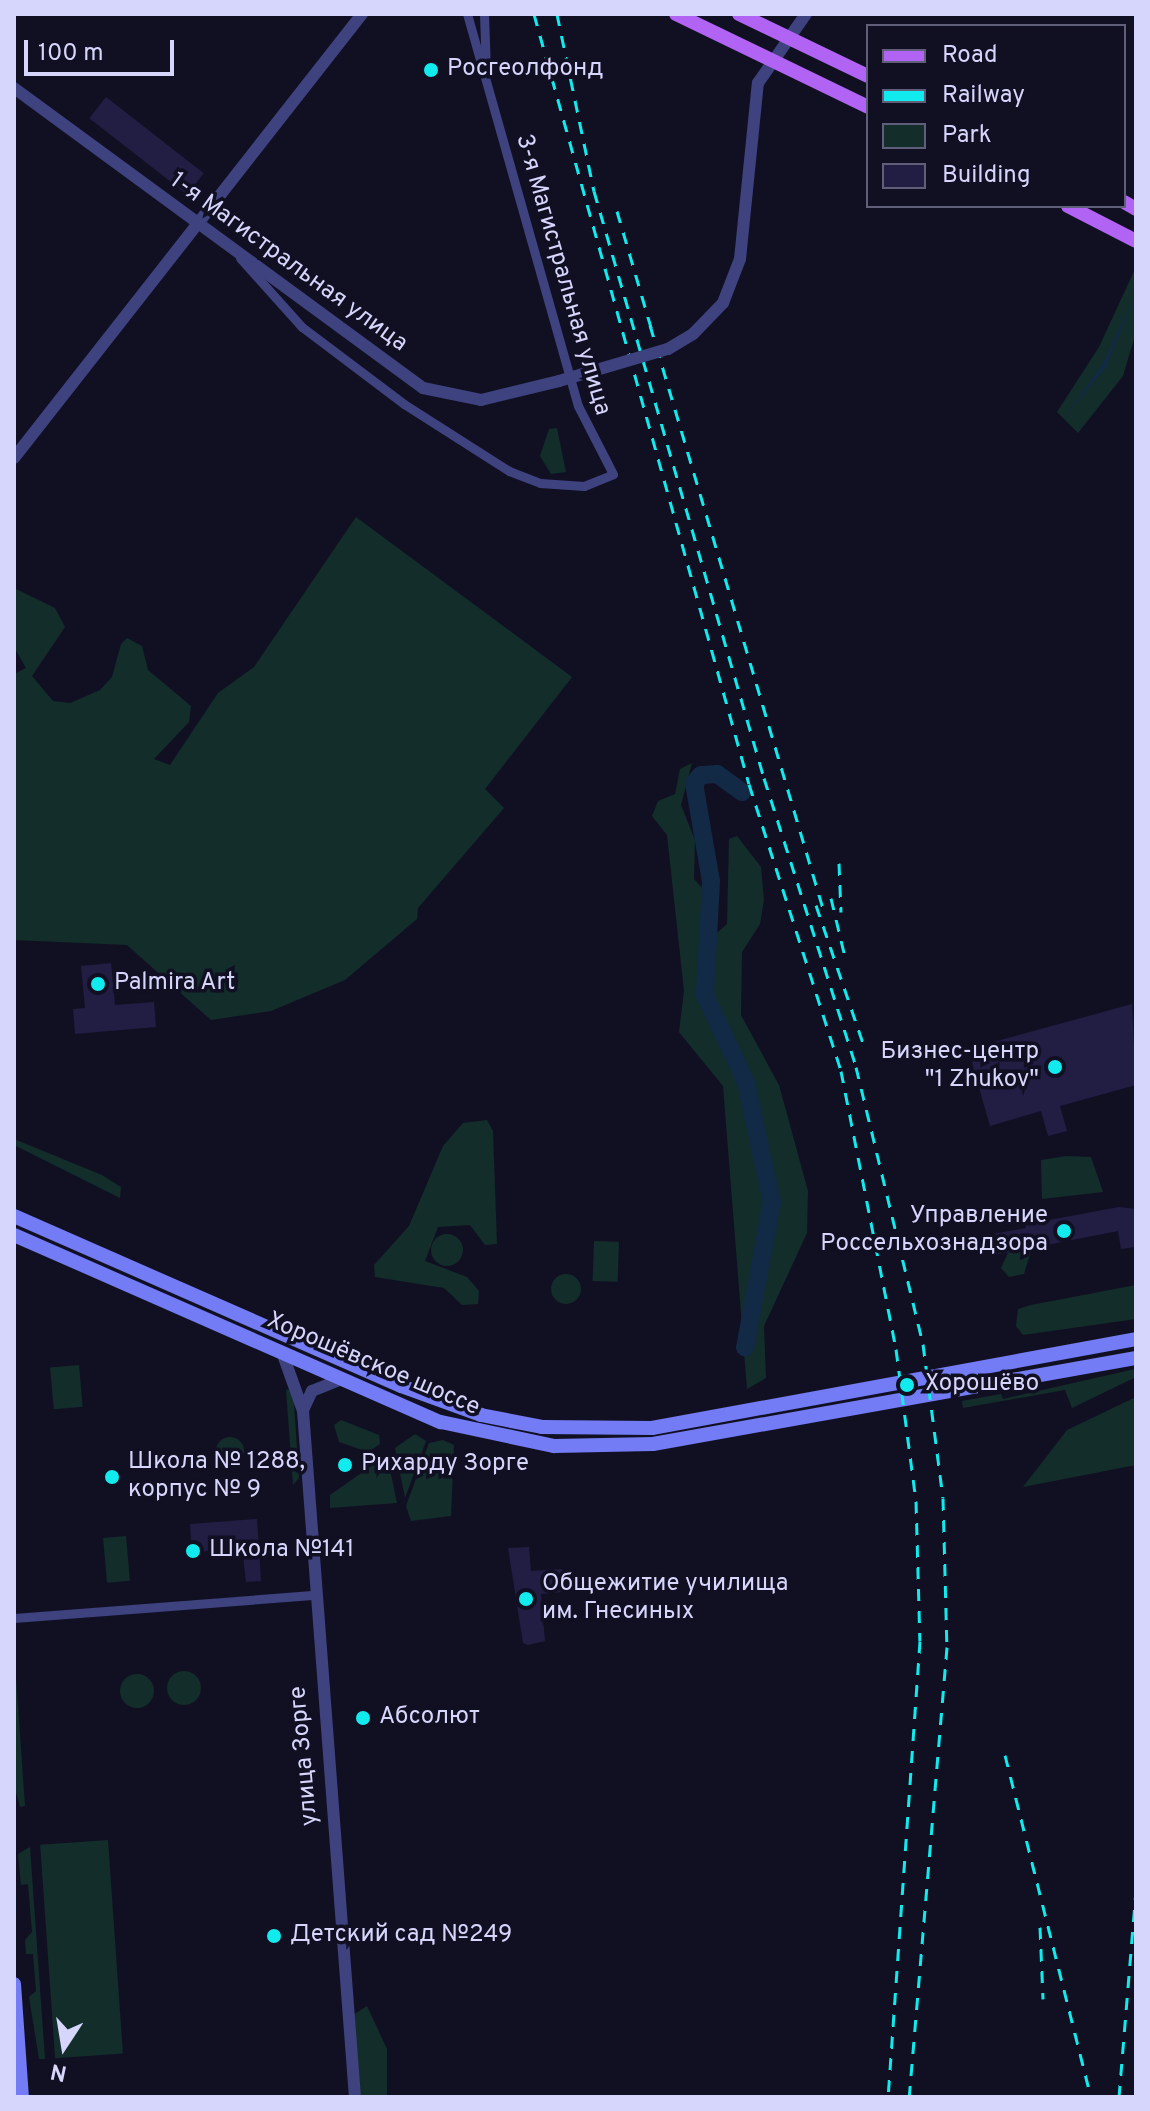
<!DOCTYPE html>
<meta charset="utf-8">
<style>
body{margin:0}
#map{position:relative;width:1150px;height:2111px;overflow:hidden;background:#111023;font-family:Overpass,sans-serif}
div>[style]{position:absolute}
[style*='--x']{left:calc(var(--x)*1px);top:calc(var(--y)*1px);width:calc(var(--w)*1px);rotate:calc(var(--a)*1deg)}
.green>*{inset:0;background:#132d2a;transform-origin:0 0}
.round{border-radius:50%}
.water>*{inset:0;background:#122a46}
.river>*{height:18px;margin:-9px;padding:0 9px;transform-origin:9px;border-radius:9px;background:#122a46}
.building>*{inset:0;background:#211d43;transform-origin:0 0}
.minor>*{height:9px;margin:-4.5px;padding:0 4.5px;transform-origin:4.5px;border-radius:4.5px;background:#3e427f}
.tertiary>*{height:12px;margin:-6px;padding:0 6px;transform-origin:6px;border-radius:6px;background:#3e427f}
.secondary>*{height:14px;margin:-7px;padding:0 7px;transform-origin:7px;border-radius:7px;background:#737cf5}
.primary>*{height:14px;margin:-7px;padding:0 7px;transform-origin:7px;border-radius:7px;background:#b164f4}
.rail>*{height:3px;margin-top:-1.5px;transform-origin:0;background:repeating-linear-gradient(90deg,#11ebed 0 12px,transparent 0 22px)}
.tertiary-bridge>*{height:12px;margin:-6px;padding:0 6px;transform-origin:6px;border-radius:6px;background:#3e427f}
.primary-bridge>*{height:14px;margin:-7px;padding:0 7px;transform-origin:7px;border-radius:7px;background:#b164f4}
.dots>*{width:22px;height:22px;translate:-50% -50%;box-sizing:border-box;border:4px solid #111023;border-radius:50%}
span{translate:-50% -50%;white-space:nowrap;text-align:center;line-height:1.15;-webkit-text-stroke:7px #111023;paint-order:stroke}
.poi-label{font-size:24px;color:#d6d5fc}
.left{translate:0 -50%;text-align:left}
.right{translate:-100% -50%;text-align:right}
.street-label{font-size:24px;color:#d6d5fc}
.frame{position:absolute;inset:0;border:16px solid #d6d5fc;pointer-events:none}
.legend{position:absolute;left:866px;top:24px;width:260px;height:184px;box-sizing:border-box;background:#111023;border:2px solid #605f7a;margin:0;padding:10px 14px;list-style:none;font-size:24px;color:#d6d5fc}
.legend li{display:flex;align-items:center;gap:16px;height:40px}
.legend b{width:40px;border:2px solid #605f7a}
.north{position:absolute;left:24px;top:2007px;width:80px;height:80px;-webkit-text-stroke:6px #111023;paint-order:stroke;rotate:192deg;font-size:22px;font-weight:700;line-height:32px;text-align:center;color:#d6d5fc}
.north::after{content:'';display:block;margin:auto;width:28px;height:36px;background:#d6d5fc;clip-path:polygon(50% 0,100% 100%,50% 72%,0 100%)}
.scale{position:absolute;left:24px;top:40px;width:150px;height:36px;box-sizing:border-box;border:4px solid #d6d5fc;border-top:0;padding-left:10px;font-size:24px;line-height:28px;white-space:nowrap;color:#d6d5fc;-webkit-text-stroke:6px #111023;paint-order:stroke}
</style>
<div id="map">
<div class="green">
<div style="clip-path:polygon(1136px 267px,1136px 332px,1123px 376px,1078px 433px,1057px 412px,1099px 347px)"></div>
<div style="clip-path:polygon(557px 428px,566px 472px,551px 474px,540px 456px,549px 429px)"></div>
<div style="clip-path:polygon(356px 517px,572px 677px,485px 789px,504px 808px,418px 908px,417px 919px,345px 980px,271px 1011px,211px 1020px,127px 945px,14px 940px,14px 674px,26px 668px,14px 647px,14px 588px,55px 608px,65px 627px,32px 676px,53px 701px,70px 703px,100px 690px,112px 677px,121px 644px,127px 638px,142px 646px,148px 670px,191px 706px,189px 722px,154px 759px,170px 765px,218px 693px,254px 667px)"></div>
<div style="clip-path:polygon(692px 763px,681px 805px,695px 840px,694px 879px,704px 890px,703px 929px,717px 933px,727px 924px,729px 839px,737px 836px,761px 867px,764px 900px,760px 924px,742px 952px,741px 1015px,779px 1085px,808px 1191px,807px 1233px,764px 1326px,766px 1378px,747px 1389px,723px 1086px,679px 1032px,684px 991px,667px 835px,652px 816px,658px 801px,675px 794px,680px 769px)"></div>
<div style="clip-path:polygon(487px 1120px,493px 1131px,497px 1244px,485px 1245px,470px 1225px,438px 1227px,425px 1261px,467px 1277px,479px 1291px,478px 1304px,462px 1305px,444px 1288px,375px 1277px,374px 1265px,409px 1226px,443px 1146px,463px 1123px)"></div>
<div style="clip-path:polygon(14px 1139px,102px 1175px,121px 1187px,120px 1198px,14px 1145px)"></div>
<div style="clip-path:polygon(1066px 1156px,1091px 1157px,1103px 1192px,1042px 1199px,1041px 1160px)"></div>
<div class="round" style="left:431px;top:1234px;width:32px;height:32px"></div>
<div style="left:594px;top:1241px;width:25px;height:40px;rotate:2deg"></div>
<div style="clip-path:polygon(1032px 1248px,1024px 1274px,1009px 1277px,1001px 1268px,1008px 1253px)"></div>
<div class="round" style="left:551px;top:1274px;width:30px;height:30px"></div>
<div style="clip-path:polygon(1136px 1285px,1136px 1319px,1023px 1335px,1016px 1326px,1018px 1309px,1031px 1305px)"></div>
<div style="left:79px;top:1365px;width:42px;height:29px;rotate:85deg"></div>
<div style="clip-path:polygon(1135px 1369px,1136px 1377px,1072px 1408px,1065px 1390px,963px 1408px,962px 1401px,1001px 1394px,1003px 1399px)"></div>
<div style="clip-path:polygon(293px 1389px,299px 1478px,293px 1485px,286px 1390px)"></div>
<div style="clip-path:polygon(1136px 1397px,1136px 1465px,1023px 1487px,1067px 1430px)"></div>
<div style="clip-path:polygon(341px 1420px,379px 1435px,380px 1444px,368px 1452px,339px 1442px,334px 1425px)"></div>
<div style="clip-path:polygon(415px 1434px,426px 1441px,405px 1498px,395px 1448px)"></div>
<div class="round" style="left:216px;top:1437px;width:28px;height:28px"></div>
<div style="clip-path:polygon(443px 1440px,454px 1445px,451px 1516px,411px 1521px,406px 1506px,429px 1443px)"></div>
<div style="clip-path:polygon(387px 1455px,397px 1503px,330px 1508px,330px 1495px)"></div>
<div style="left:126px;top:1536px;width:45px;height:23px;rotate:85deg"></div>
<div style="clip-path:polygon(14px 1648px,25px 1806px,20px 1807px,14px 1785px)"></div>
<div class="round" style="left:167px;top:1671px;width:34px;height:34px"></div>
<div class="round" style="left:120px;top:1674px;width:34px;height:34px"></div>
<div style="left:108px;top:1840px;width:214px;height:68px;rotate:86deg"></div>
<div style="clip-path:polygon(30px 1847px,45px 2059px,39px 2059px,29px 1997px,36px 1991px,33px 1954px,26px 1954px,25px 1940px,32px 1932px,28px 1884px,21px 1885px,18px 1854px)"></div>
<div style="clip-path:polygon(367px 2006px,387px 2049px,387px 2097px,360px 2097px,353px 2015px)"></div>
</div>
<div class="water">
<div style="clip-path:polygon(1136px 293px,1106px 367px,1062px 420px,1102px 365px)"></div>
</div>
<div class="river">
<div style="--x:742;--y:792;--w:31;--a:-144"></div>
<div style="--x:717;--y:774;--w:16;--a:176"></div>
<div style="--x:701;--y:775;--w:11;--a:131"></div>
<div style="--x:694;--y:783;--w:99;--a:80.2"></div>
<div style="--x:711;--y:881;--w:114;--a:93"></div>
<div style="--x:705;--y:995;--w:96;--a:64.8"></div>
<div style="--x:746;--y:1082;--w:123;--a:77.8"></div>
<div style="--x:772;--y:1202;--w:148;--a:100.5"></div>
</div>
<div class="building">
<div style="left:106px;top:97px;width:124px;height:27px;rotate:38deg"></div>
<div style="clip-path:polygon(111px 963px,115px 1005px,154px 1002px,156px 1027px,75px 1034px,73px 1009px,85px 1008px,81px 966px)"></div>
<div style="clip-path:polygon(1132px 1004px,1136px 1085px,1060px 1106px,1067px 1131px,1048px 1136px,1041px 1111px,990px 1126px,968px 1049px)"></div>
<div style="clip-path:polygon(1119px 1207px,1136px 1209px,1135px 1247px,1121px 1249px,1118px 1231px,995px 1255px,992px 1234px,1026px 1228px,1023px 1213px,1031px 1212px,1033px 1223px)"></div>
<div style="clip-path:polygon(257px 1519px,261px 1581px,246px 1582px,242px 1547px,192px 1553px,190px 1524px)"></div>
<div style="clip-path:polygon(529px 1547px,531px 1571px,562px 1569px,566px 1583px,563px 1592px,541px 1594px,545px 1641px,528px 1645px,523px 1643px,508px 1548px)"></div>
</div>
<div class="minor">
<div style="--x:484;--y:14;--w:56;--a:88"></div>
<div style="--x:240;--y:258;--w:93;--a:48.1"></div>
<div style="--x:302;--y:327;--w:128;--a:37"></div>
<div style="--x:404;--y:404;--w:125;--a:32.5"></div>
<div style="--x:509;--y:471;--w:33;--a:21"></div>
<div style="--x:540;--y:483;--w:44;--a:3.9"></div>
<div style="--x:584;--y:486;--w:31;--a:-22"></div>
<div style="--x:613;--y:474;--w:76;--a:-117.2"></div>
<div style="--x:578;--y:406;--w:407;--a:-105.8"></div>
<div style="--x:14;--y:1618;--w:302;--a:-4.4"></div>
</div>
<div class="tertiary">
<div style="--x:14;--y:88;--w:507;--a:36.26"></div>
<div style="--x:423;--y:388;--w:59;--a:11.7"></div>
<div style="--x:481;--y:400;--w:80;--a:-13.7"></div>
<div style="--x:740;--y:259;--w:177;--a:-84.2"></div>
<div style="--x:758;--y:83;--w:84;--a:-55.2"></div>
<div style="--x:14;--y:458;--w:564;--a:-51.91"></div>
<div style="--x:282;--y:1352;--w:63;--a:70.4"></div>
<div style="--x:303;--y:1411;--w:688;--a:85.67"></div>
<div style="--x:304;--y:1408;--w:19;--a:-65"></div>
<div style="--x:312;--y:1391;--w:32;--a:-22"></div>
</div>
<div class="secondary">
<div style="--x:14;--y:1216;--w:423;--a:23.7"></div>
<div style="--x:401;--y:1386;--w:85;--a:19.9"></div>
<div style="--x:481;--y:1415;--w:62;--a:11.1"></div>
<div style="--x:542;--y:1427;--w:110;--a:0.5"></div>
<div style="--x:652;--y:1428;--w:492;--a:-10.4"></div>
<div style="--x:14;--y:1235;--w:466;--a:23.7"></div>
<div style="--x:441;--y:1422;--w:116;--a:12"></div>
<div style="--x:554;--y:1446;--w:99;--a:-1.2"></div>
<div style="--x:653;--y:1444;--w:491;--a:-10.1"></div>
<div style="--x:14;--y:1984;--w:113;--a:86"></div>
</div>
<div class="primary">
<div style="--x:1124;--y:202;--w:14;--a:30"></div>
<div style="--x:1068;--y:206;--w:76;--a:27.2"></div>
</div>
<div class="rail">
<div style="--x:534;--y:14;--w:799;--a:74.4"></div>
<div style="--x:749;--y:784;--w:301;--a:72.2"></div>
<div style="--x:841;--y:1071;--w:283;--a:78.8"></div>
<div style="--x:896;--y:1349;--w:153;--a:82.5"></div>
<div style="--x:916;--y:1501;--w:140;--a:88.4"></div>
<div style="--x:920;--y:1641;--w:457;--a:94"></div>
<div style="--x:557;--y:14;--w:181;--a:78.2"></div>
<div style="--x:594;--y:191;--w:611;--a:73.85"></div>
<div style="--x:764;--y:778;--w:303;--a:72.3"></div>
<div style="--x:856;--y:1067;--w:285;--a:76.4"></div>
<div style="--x:923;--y:1344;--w:155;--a:82.6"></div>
<div style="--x:943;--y:1498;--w:149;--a:88.5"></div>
<div style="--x:947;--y:1647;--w:452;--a:94.8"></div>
<div style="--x:617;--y:211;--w:128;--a:73.7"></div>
<div style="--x:650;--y:325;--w:615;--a:73.48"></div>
<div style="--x:839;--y:863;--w:49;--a:87.7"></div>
<div style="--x:831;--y:898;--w:65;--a:76.6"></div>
<div style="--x:816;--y:905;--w:152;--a:71.2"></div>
<div style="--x:1005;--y:1755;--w:353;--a:75.9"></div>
<div style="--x:1040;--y:1927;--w:72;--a:87.6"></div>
<div style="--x:1119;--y:2097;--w:206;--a:-85.3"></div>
</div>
<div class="tertiary-bridge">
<div style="--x:559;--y:381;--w:114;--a:-16.4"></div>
<div style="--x:668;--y:349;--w:29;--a:-31"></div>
<div style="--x:693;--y:334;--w:43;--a:-45.9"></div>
<div style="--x:723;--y:303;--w:47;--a:-68.9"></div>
</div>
<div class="primary-bridge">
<div style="--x:676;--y:14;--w:213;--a:25.8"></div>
<div style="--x:739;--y:14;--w:143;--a:25.7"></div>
</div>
<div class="dots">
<div style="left:431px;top:70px;background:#11ebed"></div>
<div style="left:98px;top:984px;background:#11ebed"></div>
<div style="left:1055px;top:1067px;background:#11ebed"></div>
<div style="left:1064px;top:1231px;background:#11ebed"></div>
<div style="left:907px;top:1385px;background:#11ebed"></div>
<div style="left:345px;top:1465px;background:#11ebed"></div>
<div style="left:112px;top:1477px;background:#11ebed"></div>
<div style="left:193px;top:1551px;background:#11ebed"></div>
<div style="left:526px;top:1599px;background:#11ebed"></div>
<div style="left:363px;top:1718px;background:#11ebed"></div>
<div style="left:274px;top:1936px;background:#11ebed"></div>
</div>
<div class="poi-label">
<span class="left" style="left:447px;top:70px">Росгеолфонд</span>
<span class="left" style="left:114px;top:984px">Palmira Art</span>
<span class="right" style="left:1039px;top:1067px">Бизнес-центр<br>"1 Zhukov"</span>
<span class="right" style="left:1048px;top:1231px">Управление<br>Россельхознадзора</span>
<span class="left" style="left:925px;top:1385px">Хорошёво</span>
<span class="left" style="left:128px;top:1477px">Школа № 1288,<br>корпус № 9</span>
<span class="left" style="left:361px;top:1465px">Рихарду Зорге</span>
<span class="left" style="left:209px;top:1551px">Школа №141</span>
<span class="left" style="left:542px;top:1599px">Общежитие училища<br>им. Гнесиных</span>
<span class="left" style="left:379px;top:1718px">Абсолют</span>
<span class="left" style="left:290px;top:1936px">Детский сад №249</span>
</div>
<div class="street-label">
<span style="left:288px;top:263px;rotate:36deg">1-я Магистральная улица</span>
<span style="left:562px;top:275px;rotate:74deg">3-я Магистральная улица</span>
<span style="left:373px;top:1365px;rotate:23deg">Хорошёвское шоссе</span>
<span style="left:305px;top:1756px;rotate:-95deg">улица Зорге</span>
</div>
<div class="frame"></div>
<ul class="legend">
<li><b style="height:10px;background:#b164f4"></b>Road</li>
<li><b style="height:10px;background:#11ebed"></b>Railway</li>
<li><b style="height:22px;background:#132d2a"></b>Park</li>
<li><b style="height:22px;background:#211d43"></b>Building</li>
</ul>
<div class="north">N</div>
<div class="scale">100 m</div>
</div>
